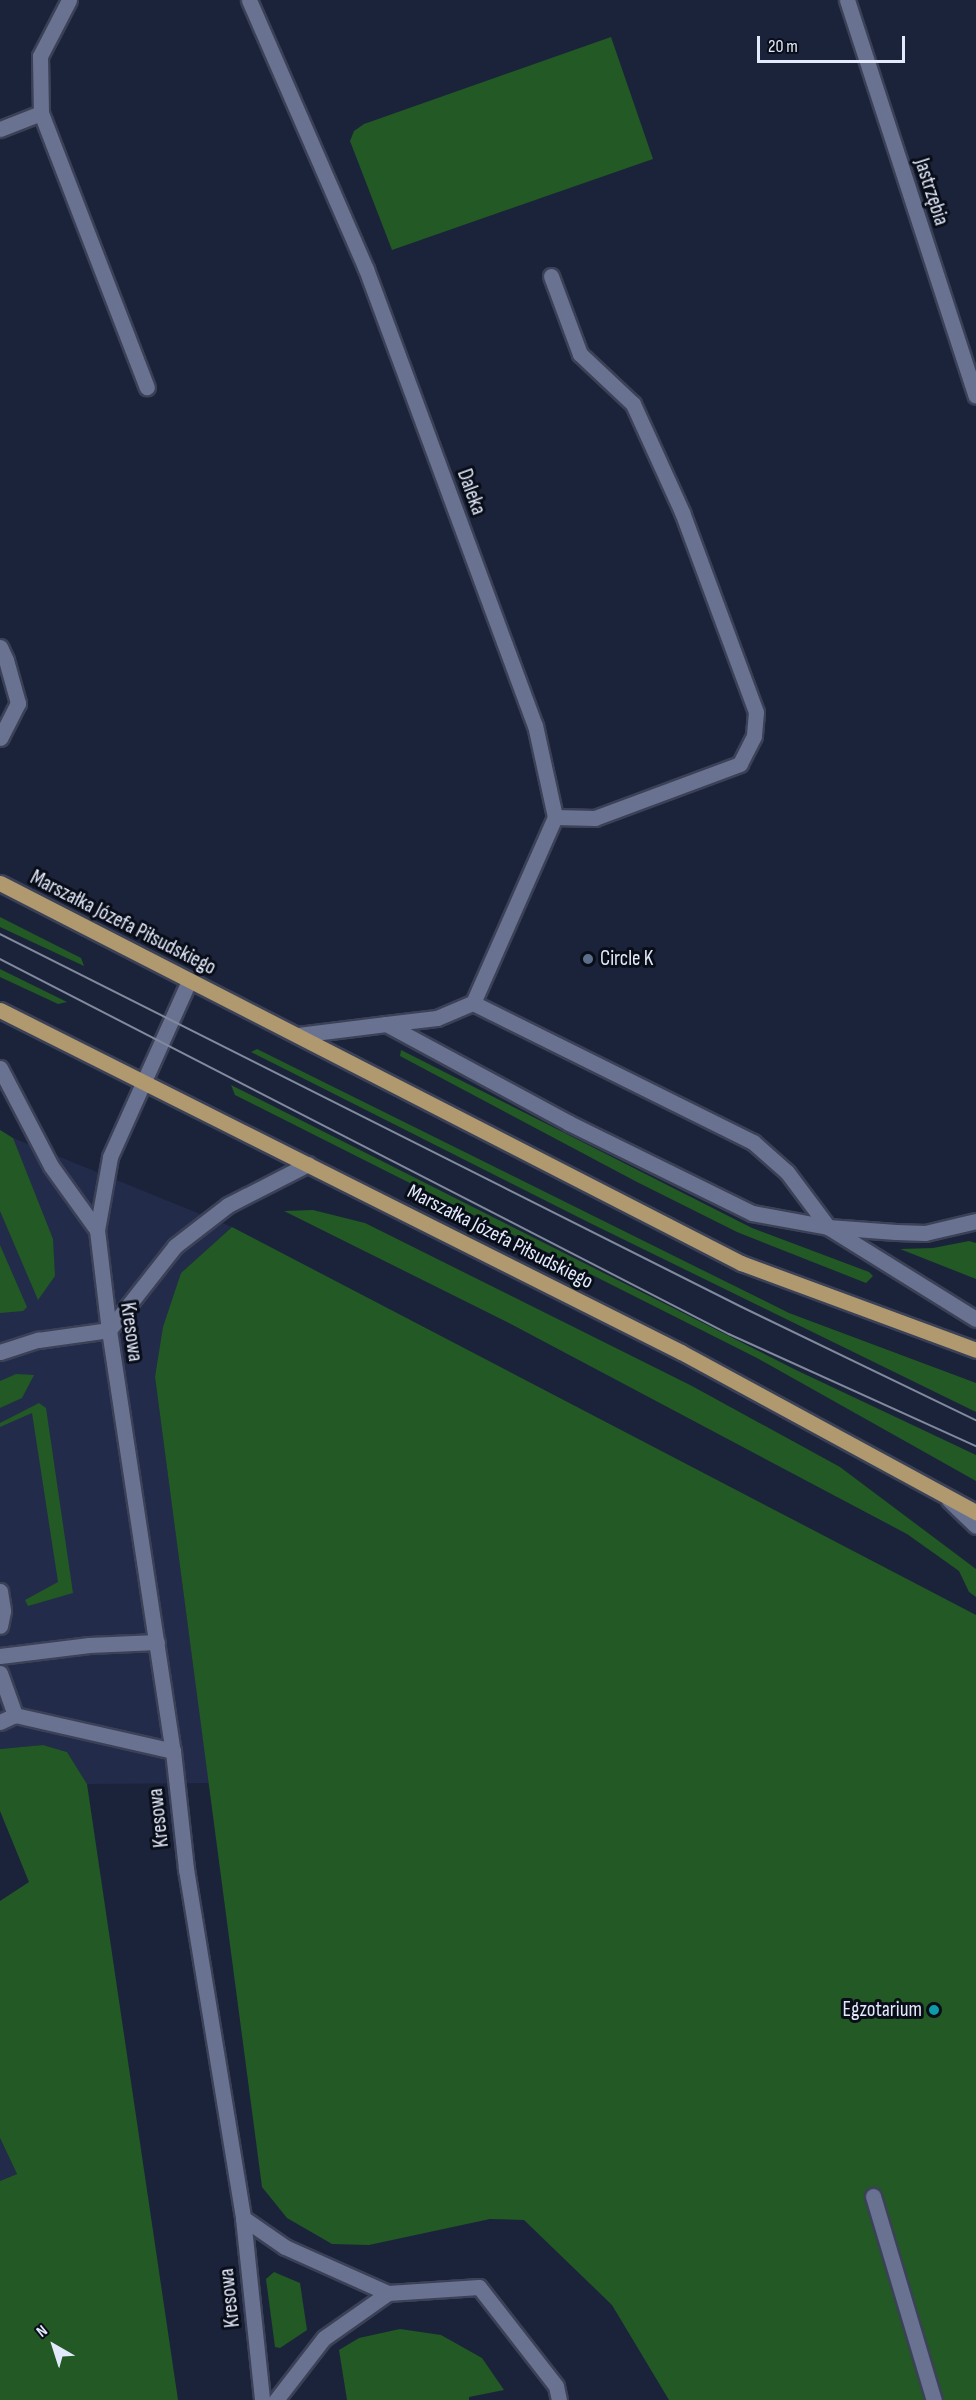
<!DOCTYPE html>
<meta charset="utf-8">
<style>
body{margin:0}
#map{position:relative;width:976px;height:2400px;overflow:hidden;background:#1b233b;font-family:"Sofia Sans Condensed",sans-serif}
div>[style]{position:absolute}
[style*='--x']{left:calc(var(--x)*1px);top:calc(var(--y)*1px);width:calc(var(--w)*1px);rotate:calc(var(--a)*1deg)}
.built>*{inset:0;background:#222b4a}
.green>*{inset:0;background:#225924}
.roads{filter:drop-shadow(2px 0 #3b4156) drop-shadow(-2px 0 #3b4156) drop-shadow(0 2px #3b4156) drop-shadow(0 -2px #3b4156)}
.minor>*{height:15px;margin:-7.5px;padding:0 7.5px;transform-origin:7.5px;border-radius:7.5px;background:#697391}
.major>*{height:15px;margin:-7.5px;padding:0 7.5px;transform-origin:7.5px;border-radius:7.5px;background:#b0986f}
.tram>*{height:1.5px;margin:-0.75px;padding:0 0.75px;transform-origin:0.75px;border-radius:0.75px;background:#81899d}
.dots>*{width:16px;height:16px;translate:-50% -50%;box-sizing:border-box;border:3px solid #090d18;border-radius:50%}
span{translate:-50% -50%;white-space:nowrap;text-align:center;line-height:1.15;-webkit-text-stroke:6px #090d18;paint-order:stroke}
.street-label{font-size:21px;color:#e3eafb}
.poi-label{font-size:21px;color:#e3eafb}
.left{translate:0 -50%;text-align:left}
.right{translate:-100% -50%;text-align:right}
.north{position:absolute;left:24px;top:2316px;width:60px;height:60px;-webkit-text-stroke:4px #090d18;paint-order:stroke;rotate:321deg;font-size:16px;font-weight:700;line-height:24px;text-align:center;color:#e3eafb}
.north::after{content:'';display:block;margin:auto;width:21px;height:27px;background:#e3eafb;clip-path:polygon(50% 0,100% 100%,50% 72%,0 100%)}
.scale{position:absolute;left:757px;top:36px;width:148px;height:27px;box-sizing:border-box;border:3px solid #e3eafb;border-top:0;padding-left:8px;font-size:18px;line-height:21px;white-space:nowrap;color:#e3eafb;-webkit-text-stroke:4px #090d18;paint-order:stroke}
</style>
<div id="map">
<div class="built">
<div style="clip-path:polygon(0 1130px,13px 1138px,232px 1227px,181px 1273px,155px 1377px,209px 1783px,87px 1784px,67px 1752px,43px 1745px,0 1749px)"></div>
<div style="clip-path:polygon(0 2138px,17px 2174px,0 2181px)"></div>
</div>
<div class="green">
<div style="clip-path:polygon(611px 37px,653px 159px,392px 250px,350px 141px,354px 131px,364px 124px)"></div>
<div style="clip-path:polygon(0 917px,81px 958px,84px 966px,0 927px)"></div>
<div style="clip-path:polygon(0 969px,67px 1002px,58px 1004px,0 977px)"></div>
<div style="clip-path:polygon(257px 1049px,789px 1313px,976px 1383px,976px 1412px,592px 1224px,251px 1052px)"></div>
<div style="clip-path:polygon(401px 1050px,752px 1228px,869px 1272px,873px 1276px,866px 1283px,737px 1232px,637px 1182px,400px 1056px)"></div>
<div style="clip-path:polygon(231px 1085px,796px 1370px,976px 1455px,976px 1481px,757px 1358px,235px 1095px)"></div>
<div style="clip-path:polygon(0 1130px,13px 1138px,53px 1239px,55px 1276px,38px 1300px,0 1211px)"></div>
<div style="clip-path:polygon(313px 1210px,365px 1223px,692px 1386px,840px 1467px,976px 1569px,976px 1597px,969px 1592px,959px 1571px,907px 1534px,509px 1323px,284px 1211px)"></div>
<div style="clip-path:polygon(232px 1227px,976px 1615px,976px 2400px,669px 2400px,612px 2305px,524px 2220px,490px 2219px,369px 2245px,332px 2244px,287px 2218px,262px 2187px,155px 1377px,163px 1327px,181px 1273px)"></div>
<div style="clip-path:polygon(969px 1241px,976px 1243px,976px 1279px,900px 1249px,933px 1248px)"></div>
<div style="clip-path:polygon(0 1245px,27px 1307px,23px 1311px,0 1313px)"></div>
<div style="clip-path:polygon(16px 1374px,34px 1375px,22px 1398px,0 1408px,0 1381px)"></div>
<div style="clip-path:polygon(39px 1403px,46px 1408px,73px 1593px,28px 1606px,25px 1600px,58px 1582px,32px 1413px,0 1427px,0 1423px)"></div>
<div style="clip-path:polygon(43px 1745px,67px 1752px,87px 1784px,178px 2400px,0 2400px,0 2181px,17px 2174px,0 2138px,0 1901px,29px 1882px,0 1811px,0 1749px)"></div>
<div style="clip-path:polygon(274px 2272px,300px 2283px,307px 2330px,280px 2348px,275px 2347px,266px 2279px)"></div>
<div style="clip-path:polygon(400px 2329px,441px 2335px,482px 2358px,504px 2390px,469px 2397px,469px 2400px,347px 2400px,339px 2350px,359px 2338px)"></div>
</div>
<div class="roads">
<div class="minor">
<div style="--x:69;--y:0;--w:63;--a:117.4"></div>
<div style="--x:40;--y:56;--w:57;--a:89"></div>
<div style="--x:41;--y:113;--w:294;--a:68.9"></div>
<div style="--x:249;--y:0;--w:293;--a:66.5"></div>
<div style="--x:366;--y:269;--w:486;--a:69.7"></div>
<div style="--x:535;--y:725;--w:94;--a:77.7"></div>
<div style="--x:555;--y:817;--w:203;--a:113.8"></div>
<div style="--x:847;--y:0;--w:416;--a:72"></div>
<div style="--x:0;--y:129;--w:44;--a:-21.3"></div>
<div style="--x:551;--y:276;--w:83;--a:69.6"></div>
<div style="--x:580;--y:354;--w:73;--a:43.3"></div>
<div style="--x:633;--y:404;--w:119;--a:65.6"></div>
<div style="--x:682;--y:512;--w:213;--a:69.7"></div>
<div style="--x:756;--y:712;--w:24;--a:95"></div>
<div style="--x:754;--y:736;--w:31;--a:117"></div>
<div style="--x:740;--y:764;--w:155;--a:159.6"></div>
<div style="--x:595;--y:818;--w:40;--a:-178.6"></div>
<div style="--x:0;--y:647;--w:14;--a:65"></div>
<div style="--x:6;--y:660;--w:45;--a:74.4"></div>
<div style="--x:18;--y:703;--w:39;--a:117"></div>
<div style="--x:189;--y:981;--w:193;--a:114.2"></div>
<div style="--x:110;--y:1157;--w:74;--a:100.1"></div>
<div style="--x:97;--y:1230;--w:101;--a:83.2"></div>
<div style="--x:109;--y:1330;--w:426;--a:81.4"></div>
<div style="--x:173;--y:1751;--w:119;--a:83.7"></div>
<div style="--x:186;--y:1869;--w:354;--a:80.7"></div>
<div style="--x:243;--y:2218;--w:183;--a:84"></div>
<div style="--x:386;--y:1024;--w:51;--a:-6.7"></div>
<div style="--x:437;--y:1018;--w:39;--a:-23"></div>
<div style="--x:473;--y:1003;--w:313;--a:26.4"></div>
<div style="--x:753;--y:1142;--w:45;--a:41.4"></div>
<div style="--x:787;--y:1172;--w:69;--a:53.3"></div>
<div style="--x:828;--y:1227;--w:174;--a:31.9"></div>
<div style="--x:298;--y:1035;--w:89;--a:-7.1"></div>
<div style="--x:386;--y:1024;--w:208;--a:28.4"></div>
<div style="--x:569;--y:1123;--w:204;--a:26.2"></div>
<div style="--x:752;--y:1213;--w:77;--a:10.4"></div>
<div style="--x:828;--y:1227;--w:68;--a:4.2"></div>
<div style="--x:896;--y:1232;--w:29;--a:2"></div>
<div style="--x:925;--y:1233;--w:52;--a:-13.2"></div>
<div style="--x:0;--y:1068;--w:110;--a:62.5"></div>
<div style="--x:51;--y:1166;--w:79;--a:54.3"></div>
<div style="--x:0;--y:1352;--w:40;--a:-18"></div>
<div style="--x:38;--y:1340;--w:72;--a:-8"></div>
<div style="--x:109;--y:1330;--w:107;--a:-51.8"></div>
<div style="--x:175;--y:1246;--w:67;--a:-37.7"></div>
<div style="--x:228;--y:1205;--w:90;--a:-27.1"></div>
<div style="--x:949;--y:1500;--w:37;--a:44"></div>
<div style="--x:0;--y:1591;--w:20;--a:81"></div>
<div style="--x:3;--y:1611;--w:15;--a:101"></div>
<div style="--x:0;--y:1656;--w:90;--a:-7"></div>
<div style="--x:89;--y:1645;--w:68;--a:-2.5"></div>
<div style="--x:0;--y:1673;--w:45;--a:70.3"></div>
<div style="--x:0;--y:1722;--w:17;--a:-25"></div>
<div style="--x:15;--y:1715;--w:162;--a:12.8"></div>
<div style="--x:873;--y:2196;--w:213;--a:73.4"></div>
<div style="--x:243;--y:2218;--w:51;--a:34.6"></div>
<div style="--x:285;--y:2247;--w:113;--a:24.1"></div>
<div style="--x:276;--y:2400;--w:78;--a:-52.3"></div>
<div style="--x:324;--y:2338;--w:78;--a:-35.1"></div>
<div style="--x:388;--y:2293;--w:91;--a:-3.8"></div>
<div style="--x:479;--y:2287;--w:125;--a:52.1"></div>
<div style="--x:556;--y:2386;--w:14;--a:78"></div>
</div>
<div class="major">
<div style="--x:0;--y:883;--w:833;--a:27.15"></div>
<div style="--x:741;--y:1263;--w:251;--a:20.3"></div>
<div style="--x:0;--y:1010;--w:762;--a:26.67"></div>
<div style="--x:681;--y:1352;--w:336;--a:28.5"></div>
</div>
</div>
<div class="tram">
<div style="--x:0;--y:934;--w:830;--a:26.69"></div>
<div style="--x:742;--y:1307;--w:260;--a:25.8"></div>
<div style="--x:0;--y:959;--w:820;--a:27.22"></div>
<div style="--x:729;--y:1334;--w:271;--a:24.4"></div>
</div>
<div class="dots">
<div style="left:588px;top:959px;background:#5c6f8a"></div>
<div style="left:934px;top:2010px;background:#0f9aa8"></div>
</div>
<div class="street-label">
<span style="left:931px;top:192px;rotate:72deg">Jastrzębia</span>
<span style="left:471px;top:492px;rotate:70deg">Daleka</span>
<span style="left:123px;top:923px;rotate:27deg">Marszałka Józefa Piłsudskiego</span>
<span style="left:500px;top:1237px;rotate:27deg">Marszałka Józefa Piłsudskiego</span>
<span style="left:131px;top:1332px;rotate:82deg">Kresowa</span>
<span style="left:159px;top:1818px;rotate:-96deg">Kresowa</span>
<span style="left:230px;top:2298px;rotate:-96deg">Kresowa</span>
</div>
<div class="poi-label">
<span class="left" style="left:600px;top:959px">Circle K</span>
<span class="right" style="left:922px;top:2010px">Egzotarium</span>
</div>
<div class="north">N</div>
<div class="scale">20 m</div>
</div>
